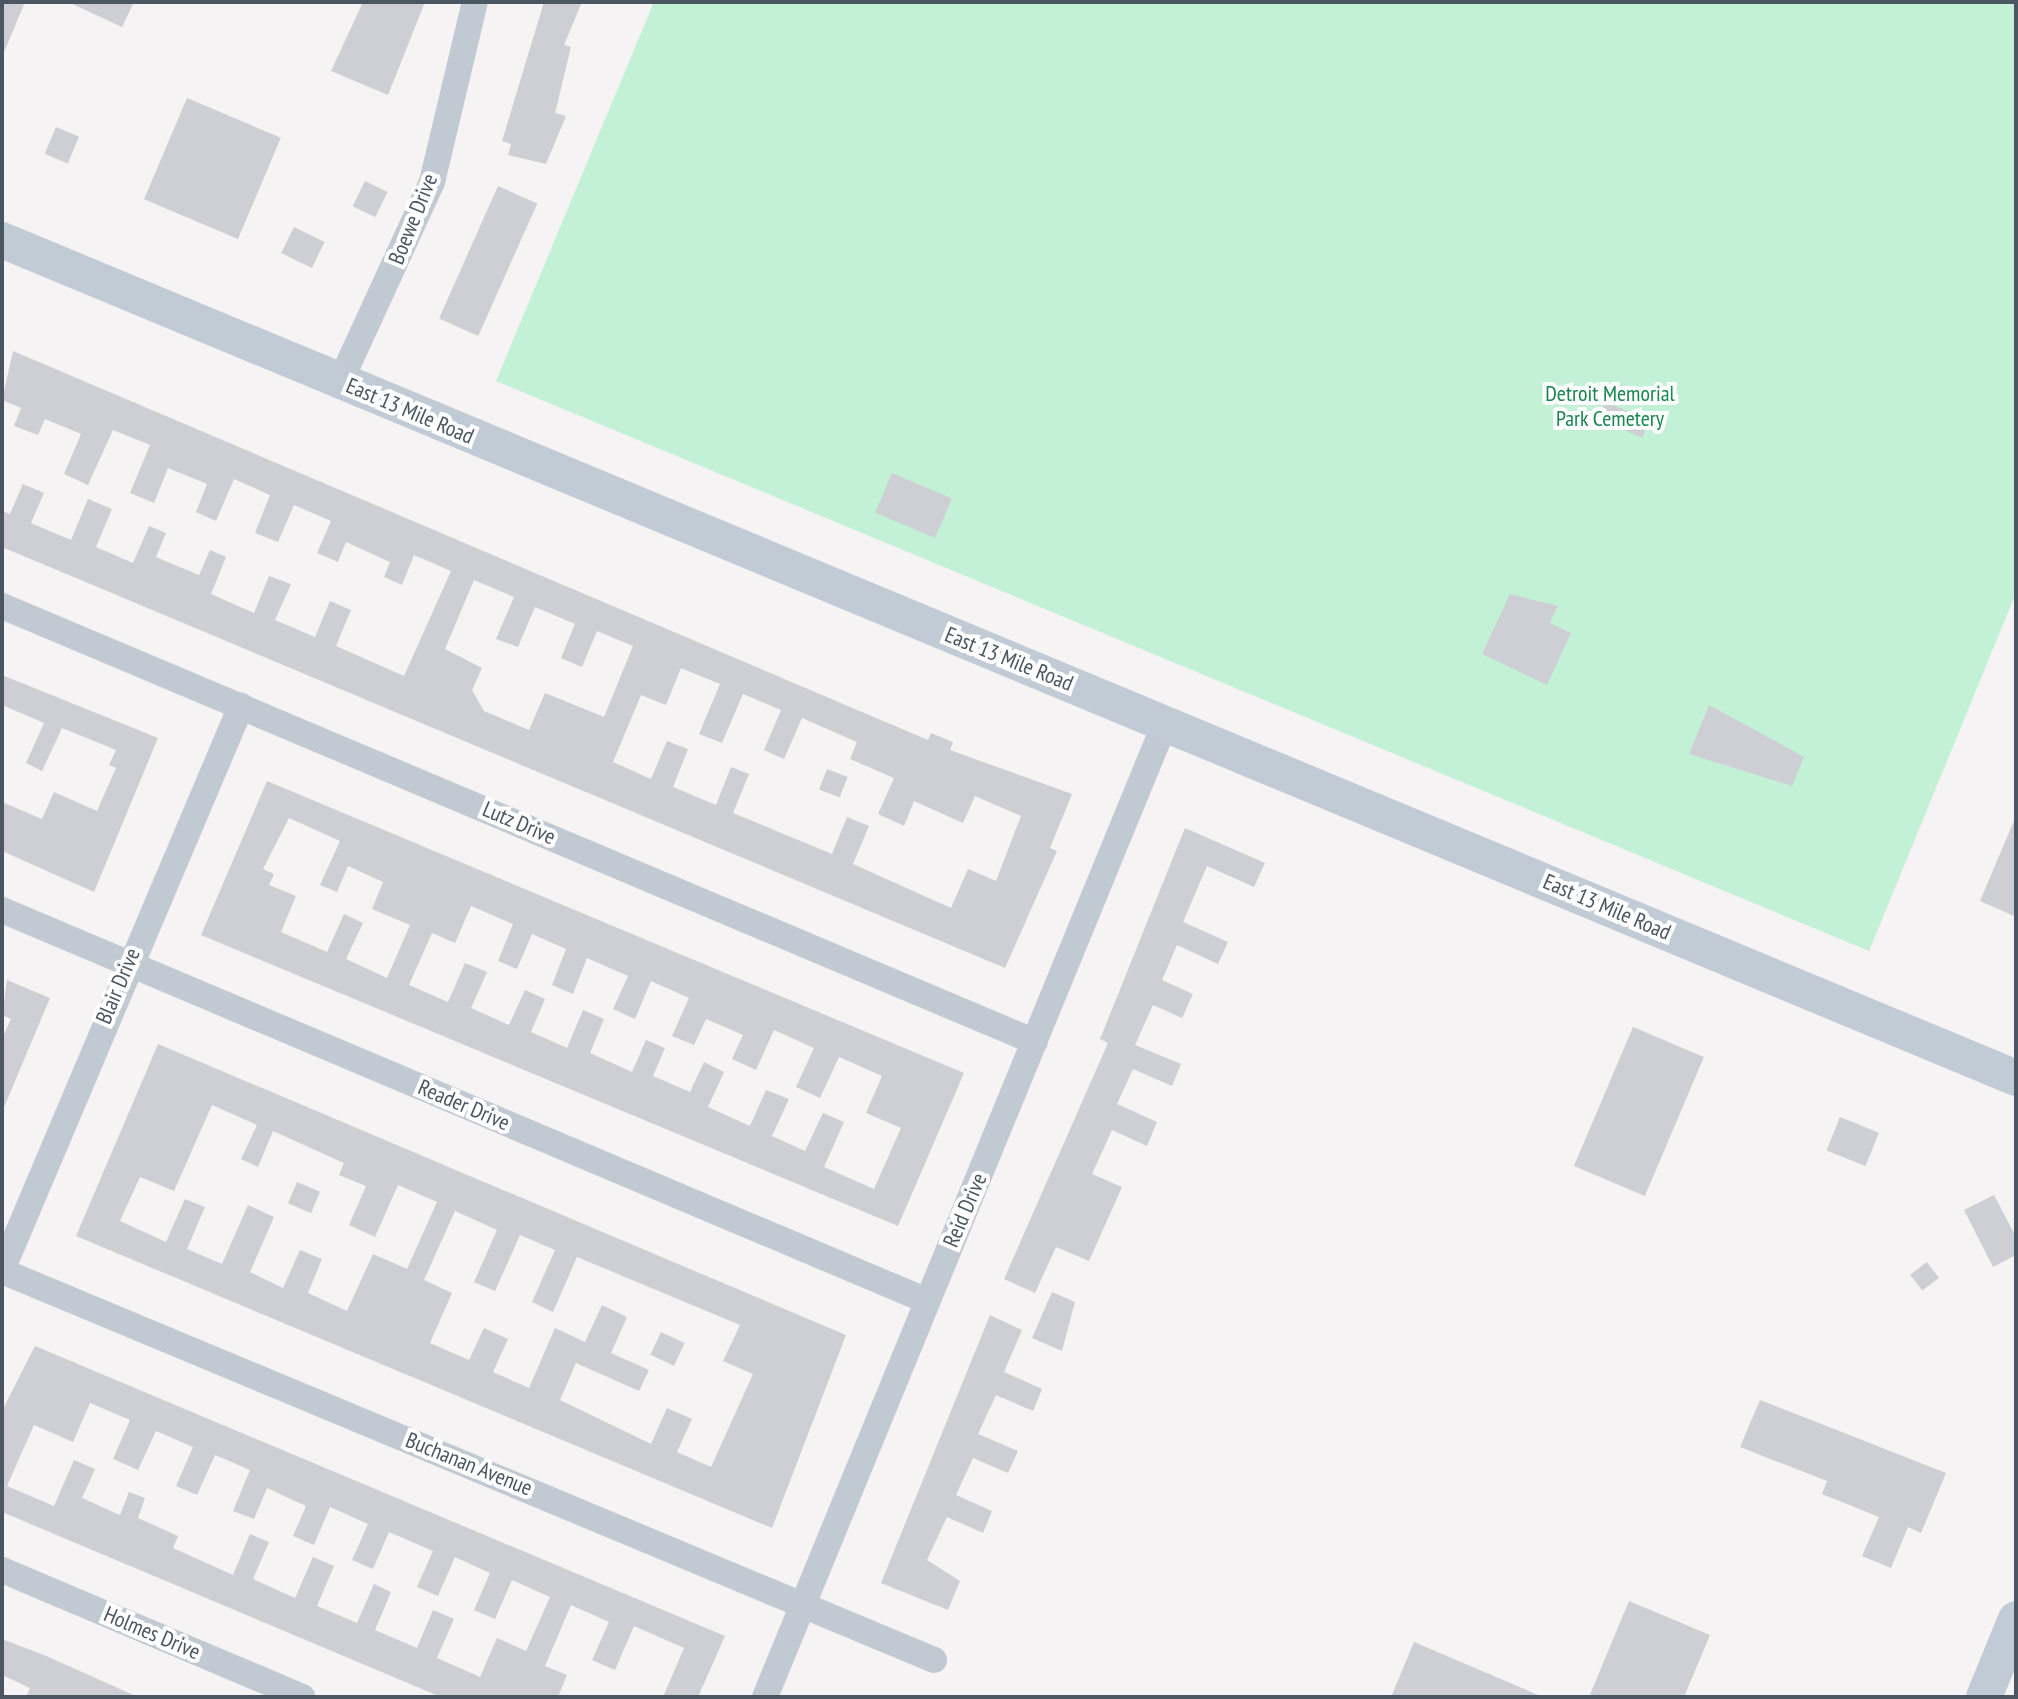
<!DOCTYPE html>
<style>
body{margin:0}
#map{position:relative;width:2018px;height:1699px;overflow:hidden;background:#f5f3f3;font-family:"PT Sans Narrow",sans-serif}
div>[style]{position:absolute}
[style*='--x']{left:calc(var(--x)*1px);top:calc(var(--y)*1px);width:calc(var(--w)*1px);rotate:calc(var(--a)*1deg)}
.green>*{inset:0;background:#c3f1d5}
.building>*{inset:0;background:#cdcfd5;transform-origin:0 0}
.minor>*{height:26px;margin:-13px;padding:0 13px;transform-origin:13px;border-radius:13px;background:#c1cad2}
.secondary>*{height:36px;margin:-18px;padding:0 18px;transform-origin:18px;border-radius:18px;background:#c1cbd6}
span{translate:-50% -50%;white-space:nowrap;text-align:center;line-height:1.15;-webkit-text-stroke:8px #fff;paint-order:stroke}
.street-label{font-size:22px;color:#4a5661}
.park-label{font-size:22px;color:#17864f}
.frame{position:absolute;inset:0;border:4px solid #4a5661;pointer-events:none}
</style>
<div id="map">
<div class="green">
<div style="clip-path:polygon(654px 2px,2016px 2px,2016px 593px,1869px 951px,496px 381px)"></div>
</div>
<div class="building">
<div style="clip-path:polygon(2px 2px,25px 2px,2px 57px)"></div>
<div style="clip-path:polygon(68px 2px,134px 2px,122px 27px)"></div>
<div style="clip-path:polygon(363px 2px,425px 2px,388px 95px,331px 71px)"></div>
<div style="clip-path:polygon(544px 2px,582px 2px,564px 45px,571px 47px,555px 113px,566px 116px,546px 164px,508px 155px,511px 144px,502px 141px)"></div>
<div style="left:187px;top:98px;width:102px;height:110px;rotate:23deg"></div>
<div style="left:56px;top:127px;width:25px;height:29px;rotate:23deg"></div>
<div style="left:365px;top:181px;width:25px;height:28px;rotate:26deg"></div>
<div style="left:498px;top:186px;width:43px;height:145px;rotate:24deg"></div>
<div style="left:294px;top:227px;width:34px;height:29px;rotate:26deg"></div>
<div style="clip-path:polygon(evenodd,13px 351px,928px 740px,931px 733px,953px 742px,950px 750px,1072px 794px,1050px 848px,1057px 851px,1005px 968px,2px 547px,2px 511px,10px 514px,23px 484px,44px 493px,31px 523px,71px 540px,88px 499px,112px 509px,96px 547px,133px 563px,149px 526px,166px 533px,156px 557px,199px 575px,210px 550px,226px 557px,211px 594px,254px 613px,269px 576px,291px 584px,275px 620px,315px 637px,330px 601px,351px 610px,336px 646px,404px 676px,451px 571px,414px 555px,402px 585px,384px 577px,390px 562px,346px 542px,338px 562px,317px 553px,331px 521px,294px 505px,278px 542px,255px 533px,270px 495px,234px 479px,216px 521px,196px 512px,207px 484px,168px 468px,154px 503px,130px 493px,150px 445px,113px 430px,88px 485px,64px 474px,81px 434px,45px 419px,38px 435px,14px 426px,21px 408px,2px 400px,13px 351px,474px 580px,514px 597px,496px 639px,518px 647px,535px 607px,575px 624px,561px 658px,582px 667px,597px 631px,633px 646px,604px 717px,545px 693px,529px 730px,484px 711px,472px 690px,482px 668px,445px 649px,474px 580px,13px 351px,681px 668px,720px 684px,699px 734px,722px 743px,743px 694px,781px 710px,764px 750px,784px 759px,802px 718px,857px 742px,850px 759px,894px 778px,878px 814px,904px 826px,914px 801px,963px 823px,975px 796px,1021px 816px,996px 881px,968px 869px,951px 908px,853px 864px,869px 826px,847px 817px,832px 854px,733px 813px,749px 774px,731px 767px,716px 805px,673px 787px,688px 749px,667px 741px,651px 779px,613px 762px,641px 695px,666px 705px,681px 668px)"></div>
<div style="left:1605px;top:402px;width:48px;height:19px;rotate:22deg"></div>
<div style="left:892px;top:473px;width:65px;height:43px;rotate:23deg"></div>
<div style="clip-path:polygon(1510px 594px,1558px 606px,1550px 623px,1571px 633px,1547px 685px,1482px 654px)"></div>
<div style="clip-path:polygon(2px 675px,158px 738px,94px 892px,2px 851px,2px 802px,42px 819px,54px 792px,97px 811px,116px 768px,109px 765px,116px 750px,62px 728px,42px 771px,26px 763px,44px 723px,2px 705px)"></div>
<div style="clip-path:polygon(1709px 705px,1804px 757px,1792px 786px,1689px 754px)"></div>
<div style="left:827px;top:769px;width:22px;height:22px;rotate:21deg"></div>
<div style="clip-path:polygon(evenodd,267px 781px,964px 1073px,898px 1226px,201px 935px,267px 781px,289px 818px,340px 841px,320px 885px,337px 892px,348px 866px,383px 882px,372px 909px,410px 925px,387px 978px,346px 959px,363px 923px,344px 914px,327px 952px,281px 932px,296px 896px,269px 885px,274px 874px,263px 869px,289px 818px,267px 781px,471px 906px,513px 924px,498px 961px,517px 969px,532px 934px,566px 949px,552px 985px,573px 994px,587px 958px,628px 976px,613px 1009px,635px 1019px,651px 981px,689px 998px,672px 1036px,694px 1045px,706px 1019px,743px 1035px,732px 1059px,756px 1070px,774px 1030px,814px 1048px,796px 1087px,820px 1098px,839px 1057px,882px 1076px,866px 1113px,901px 1128px,874px 1189px,824px 1167px,844px 1122px,823px 1113px,805px 1151px,772px 1136px,789px 1099px,766px 1090px,750px 1126px,708px 1107px,724px 1072px,704px 1062px,690px 1092px,653px 1076px,665px 1048px,646px 1040px,632px 1072px,590px 1053px,604px 1019px,583px 1010px,567px 1048px,531px 1032px,545px 999px,525px 990px,509px 1025px,471px 1008px,487px 972px,465px 963px,448px 1002px,409px 985px,432px 933px,455px 943px,471px 906px)"></div>
<div style="clip-path:polygon(2016px 816px,2016px 917px,1980px 901px)"></div>
<div style="clip-path:polygon(1185px 828px,1265px 863px,1254px 887px,1207px 866px,1183px 922px,1228px 942px,1218px 964px,1177px 945px,1162px 980px,1193px 994px,1182px 1018px,1153px 1005px,1135px 1045px,1181px 1064px,1172px 1086px,1133px 1069px,1117px 1104px,1157px 1122px,1147px 1146px,1112px 1130px,1092px 1174px,1122px 1187px,1089px 1261px,1056px 1247px,1035px 1293px,1004px 1279px,1108px 1043px,1100px 1039px)"></div>
<div style="clip-path:polygon(7px 980px,50px 998px,2px 1112px,2px 1039px,11px 1019px,2px 1015px)"></div>
<div style="left:1633px;top:1027px;width:77px;height:151px;rotate:23deg"></div>
<div style="clip-path:polygon(evenodd,158px 1044px,846px 1335px,772px 1528px,76px 1236px,158px 1044px,212px 1105px,257px 1125px,241px 1159px,258px 1167px,273px 1131px,344px 1163px,339px 1175px,366px 1186px,349px 1225px,375px 1237px,398px 1185px,437px 1202px,407px 1269px,373px 1254px,347px 1311px,308px 1293px,322px 1259px,300px 1250px,283px 1288px,250px 1272px,274px 1217px,248px 1205px,222px 1264px,187px 1249px,205px 1207px,185px 1199px,166px 1242px,120px 1221px,140px 1177px,174px 1191px,212px 1105px,158px 1044px,455px 1211px,497px 1230px,474px 1282px,495px 1291px,520px 1235px,555px 1250px,532px 1302px,553px 1312px,577px 1257px,740px 1325px,723px 1361px,753px 1374px,711px 1467px,677px 1452px,692px 1419px,667px 1408px,651px 1444px,560px 1400px,576px 1363px,639px 1391px,649px 1370px,611px 1353px,627px 1317px,602px 1305px,585px 1342px,555px 1328px,529px 1388px,493px 1372px,508px 1339px,484px 1328px,469px 1360px,430px 1343px,452px 1293px,424px 1280px,455px 1211px)"></div>
<div style="left:1840px;top:1117px;width:42px;height:36px;rotate:22deg"></div>
<div style="left:297px;top:1182px;width:25px;height:23px;rotate:23deg"></div>
<div style="clip-path:polygon(1994px 1195px,2016px 1237px,2016px 1255px,1993px 1267px,1964px 1210px)"></div>
<div style="left:1927px;top:1262px;width:20px;height:21px;rotate:53deg"></div>
<div style="clip-path:polygon(1052px 1292px,1075px 1302px,1062px 1351px,1032px 1338px)"></div>
<div style="clip-path:polygon(990px 1315px,1022px 1330px,1004px 1372px,1042px 1389px,1033px 1411px,996px 1395px,978px 1434px,1018px 1451px,1008px 1473px,973px 1458px,956px 1495px,992px 1511px,983px 1533px,947px 1517px,927px 1560px,960px 1581px,948px 1610px,881px 1583px)"></div>
<div style="left:661px;top:1332px;width:26px;height:25px;rotate:25deg"></div>
<div style="clip-path:polygon(evenodd,35px 1346px,725px 1636px,698px 1697px,663px 1697px,684px 1648px,634px 1626px,615px 1670px,592px 1660px,609px 1622px,571px 1605px,545px 1666px,567px 1675px,558px 1697px,441px 1697px,2px 1512px,2px 1411px,35px 1346px,90px 1403px,130px 1420px,113px 1459px,138px 1470px,156px 1431px,193px 1447px,176px 1486px,197px 1495px,215px 1455px,250px 1470px,233px 1511px,254px 1519px,267px 1488px,306px 1506px,293px 1536px,314px 1545px,330px 1507px,368px 1524px,352px 1560px,373px 1569px,389px 1532px,433px 1551px,417px 1587px,438px 1596px,455px 1557px,490px 1573px,474px 1610px,495px 1619px,512px 1580px,550px 1597px,526px 1651px,497px 1638px,480px 1677px,437px 1658px,454px 1619px,433px 1610px,417px 1648px,375px 1630px,391px 1592px,374px 1584px,357px 1623px,317px 1606px,334px 1566px,313px 1557px,295px 1598px,253px 1579px,269px 1542px,250px 1534px,233px 1575px,173px 1548px,178px 1536px,138px 1518px,145px 1498px,129px 1492px,120px 1515px,82px 1498px,95px 1469px,74px 1460px,54px 1506px,7px 1486px,34px 1425px,73px 1442px,90px 1403px)"></div>
<div style="clip-path:polygon(1760px 1400px,1946px 1473px,1921px 1533px,1908px 1527px,1891px 1568px,1862px 1556px,1879px 1517px,1822px 1494px,1827px 1481px,1740px 1447px)"></div>
<div style="clip-path:polygon(1629px 1601px,1710px 1635px,1684px 1697px,1589px 1697px)"></div>
<div style="clip-path:polygon(2px 1639px,44px 1655px,138px 1697px,26px 1697px,30px 1688px,2px 1675px)"></div>
<div style="clip-path:polygon(1414px 1642px,1543px 1697px,1391px 1697px)"></div>
</div>
<div class="minor">
<div style="--x:340;--y:382;--w:220;--a:-65.3"></div>
<div style="--x:432;--y:182;--w:185;--a:-76.6"></div>
<div style="--x:2;--y:606;--w:1121;--a:22.88"></div>
<div style="--x:2;--y:910;--w:1004;--a:22.91"></div>
<div style="--x:2;--y:1270;--w:613;--a:-67.03"></div>
<div style="--x:2;--y:1271;--w:1010;--a:22.65"></div>
<div style="--x:2;--y:1570;--w:326;--a:22.9"></div>
<div style="--x:765;--y:1697;--w:1053;--a:-67.67"></div>
</div>
<div class="secondary">
<div style="--x:2;--y:240;--w:2181;--a:22.59"></div>
<div style="--x:1984;--y:1697;--w:84;--a:-67.7"></div>
</div>
<div class="street-label">
<span style="left:413px;top:219px;rotate:-68deg">Boewe Drive</span>
<span style="left:410px;top:411px;rotate:23deg">East 13 Mile Road</span>
<span style="left:1009px;top:659px;rotate:22deg">East 13 Mile Road</span>
<span style="left:519px;top:823px;rotate:23deg">Lutz Drive</span>
<span style="left:1607px;top:907px;rotate:23deg">East 13 Mile Road</span>
<span style="left:118px;top:986px;rotate:-67deg">Blair Drive</span>
<span style="left:464px;top:1105px;rotate:23deg">Reader Drive</span>
<span style="left:965px;top:1210px;rotate:-67deg">Reid Drive</span>
<span style="left:469px;top:1464px;rotate:22deg">Buchanan Avenue</span>
<span style="left:152px;top:1633px;rotate:23deg">Holmes Drive</span>
</div>
<div class="park-label">
<span style="left:1610px;top:406px">Detroit Memorial<br>Park Cemetery</span>
</div>
<div class="frame"></div>
</div>
